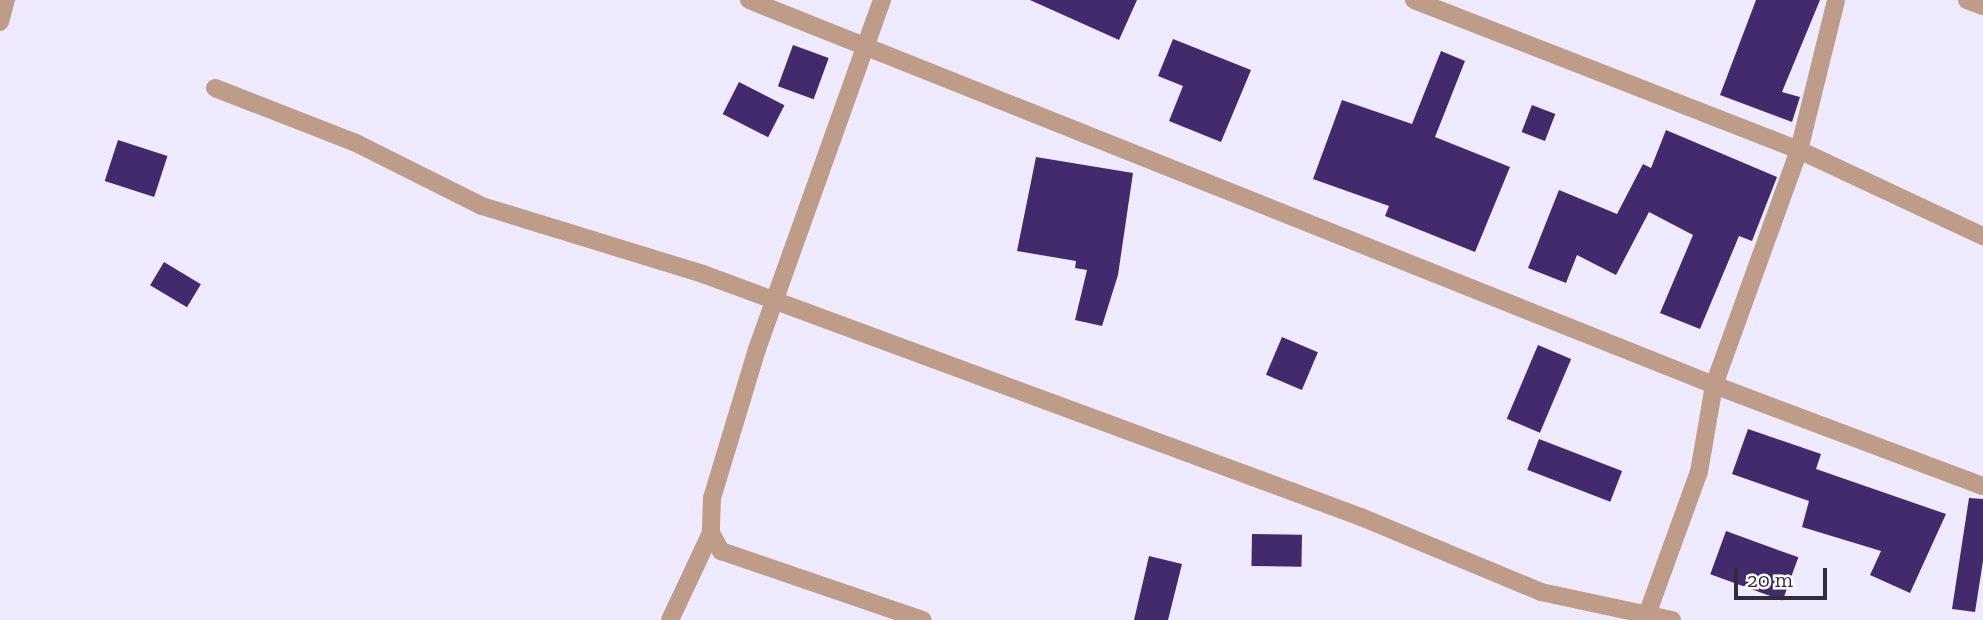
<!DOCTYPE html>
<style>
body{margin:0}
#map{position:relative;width:1983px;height:620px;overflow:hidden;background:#f0eaff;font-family:"Zilla Slab",serif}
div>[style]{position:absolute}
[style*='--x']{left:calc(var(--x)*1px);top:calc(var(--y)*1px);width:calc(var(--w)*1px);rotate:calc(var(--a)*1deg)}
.building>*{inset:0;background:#432a6c;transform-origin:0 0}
.street>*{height:18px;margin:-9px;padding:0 9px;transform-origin:9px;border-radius:9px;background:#bf9b89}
span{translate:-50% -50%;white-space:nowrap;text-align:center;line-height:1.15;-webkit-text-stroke:7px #fff;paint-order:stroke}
.scale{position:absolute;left:1734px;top:568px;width:93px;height:32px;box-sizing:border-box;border:4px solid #312d3a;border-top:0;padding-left:9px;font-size:21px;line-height:24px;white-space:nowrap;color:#312d3a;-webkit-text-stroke:5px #fff;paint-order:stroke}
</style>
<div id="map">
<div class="building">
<div style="clip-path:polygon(1030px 0,1137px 0,1119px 40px)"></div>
<div style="clip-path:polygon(1756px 0,1820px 0,1782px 92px,1800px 97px,1792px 122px,1720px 95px)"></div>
<div style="clip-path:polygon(1173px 39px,1251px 70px,1221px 142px,1169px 121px,1183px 86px,1158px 76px)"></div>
<div style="left:793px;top:45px;width:38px;height:44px;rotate:20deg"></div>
<div style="clip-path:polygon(1441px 51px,1465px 61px,1435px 137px,1510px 167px,1475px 252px,1385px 216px,1389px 206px,1313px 179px,1342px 100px,1412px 124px)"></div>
<div style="left:739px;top:82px;width:51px;height:36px;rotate:27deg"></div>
<div style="left:1532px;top:105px;width:25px;height:29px;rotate:21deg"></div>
<div style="clip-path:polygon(1666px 130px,1777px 177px,1752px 241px,1739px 236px,1700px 329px,1660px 313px,1693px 235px,1649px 212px,1616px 275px,1577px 255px,1566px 283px,1528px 268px,1559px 190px,1617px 214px,1643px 164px,1651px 168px)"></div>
<div style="left:118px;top:140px;width:52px;height:43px;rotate:18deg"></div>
<div style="clip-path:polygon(1036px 157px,1133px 173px,1118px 275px,1102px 326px,1075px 320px,1087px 270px,1075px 268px,1076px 261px,1017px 251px)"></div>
<div style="left:164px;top:262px;width:43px;height:27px;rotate:31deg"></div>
<div style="left:1282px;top:337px;width:39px;height:41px;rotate:23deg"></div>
<div style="left:1538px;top:345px;width:36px;height:80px;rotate:23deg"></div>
<div style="clip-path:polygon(1748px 429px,1821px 454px,1816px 469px,1946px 514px,1910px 593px,1870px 575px,1881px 551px,1802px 527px,1809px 501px,1732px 474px)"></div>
<div style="left:1539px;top:439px;width:89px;height:33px;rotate:21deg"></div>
<div style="clip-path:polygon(1969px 498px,1983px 499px,1983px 561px,1975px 612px,1952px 609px)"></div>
<div style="left:1726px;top:531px;width:77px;height:46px;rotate:20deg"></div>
<div style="left:1252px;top:534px;width:50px;height:32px;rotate:1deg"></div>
<div style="clip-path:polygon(1149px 556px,1182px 564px,1168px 620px,1134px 620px)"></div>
</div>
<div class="street">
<div style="--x:749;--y:0;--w:1039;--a:21.75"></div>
<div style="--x:1714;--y:385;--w:287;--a:20.6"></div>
<div style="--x:882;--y:0;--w:371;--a:109.7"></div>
<div style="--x:757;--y:349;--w:156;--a:106.8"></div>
<div style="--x:712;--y:498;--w:35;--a:92"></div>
<div style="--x:711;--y:533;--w:21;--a:61"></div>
<div style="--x:721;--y:551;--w:213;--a:18.9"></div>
<div style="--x:1414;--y:0;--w:413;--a:21.3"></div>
<div style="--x:1799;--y:150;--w:203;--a:25.1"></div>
<div style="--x:1967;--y:0;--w:17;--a:21"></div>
<div style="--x:0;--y:22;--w:23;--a:-75"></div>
<div style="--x:215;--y:88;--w:151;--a:21.3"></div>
<div style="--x:356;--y:143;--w:141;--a:26.6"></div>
<div style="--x:482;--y:206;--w:231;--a:17.1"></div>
<div style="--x:703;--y:274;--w:701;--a:20.27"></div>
<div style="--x:1361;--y:517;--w:195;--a:22.6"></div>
<div style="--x:1541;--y:592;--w:134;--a:12.1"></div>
<div style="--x:670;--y:620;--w:96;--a:-64.8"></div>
<div style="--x:1645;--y:620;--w:158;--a:-70"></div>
<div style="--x:1699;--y:472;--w:88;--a:-80.2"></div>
<div style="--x:1714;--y:385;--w:250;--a:-70.1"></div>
<div style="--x:1799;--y:150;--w:154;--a:-76.1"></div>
</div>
<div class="scale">20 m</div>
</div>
